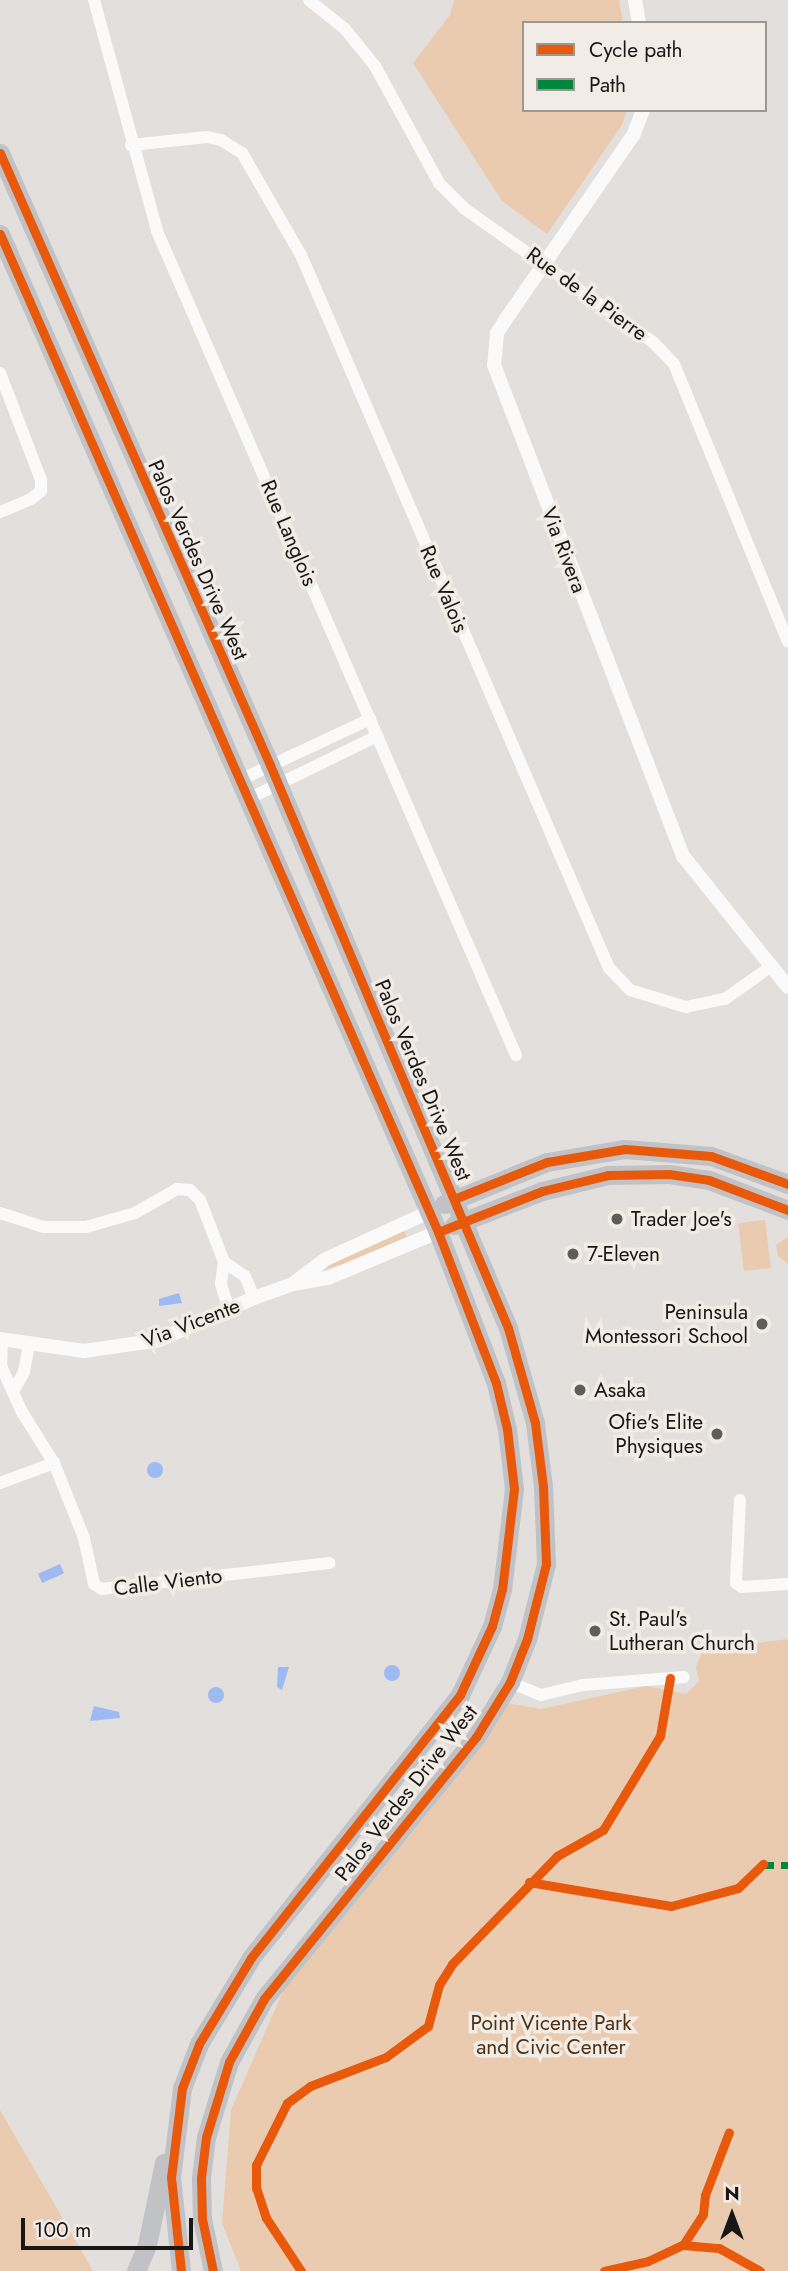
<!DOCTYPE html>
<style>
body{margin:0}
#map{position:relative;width:788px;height:2271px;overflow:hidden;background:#e2dfdc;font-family:Jost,sans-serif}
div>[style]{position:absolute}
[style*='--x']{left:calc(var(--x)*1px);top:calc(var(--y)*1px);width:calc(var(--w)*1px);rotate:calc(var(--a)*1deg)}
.green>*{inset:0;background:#eacbb0;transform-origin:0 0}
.water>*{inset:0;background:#9ebaf3;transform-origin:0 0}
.round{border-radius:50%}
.minor>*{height:12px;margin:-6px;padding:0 6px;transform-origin:6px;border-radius:6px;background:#fbfafa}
.tertiary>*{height:14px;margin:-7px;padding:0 7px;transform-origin:7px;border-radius:7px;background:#fbfafa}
.primary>*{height:19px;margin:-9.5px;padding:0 9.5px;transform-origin:9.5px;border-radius:9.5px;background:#c1c2c6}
.quiet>*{height:7px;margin-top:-3.5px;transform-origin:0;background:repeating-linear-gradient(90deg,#00873e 0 14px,transparent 0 21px)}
.cycleway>*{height:9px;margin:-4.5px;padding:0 4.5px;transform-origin:4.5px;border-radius:4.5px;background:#e8590c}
.dots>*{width:19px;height:19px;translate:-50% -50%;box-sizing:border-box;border:4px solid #f2ece7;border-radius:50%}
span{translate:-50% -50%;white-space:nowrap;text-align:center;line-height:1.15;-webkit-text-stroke:7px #f2ece7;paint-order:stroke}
.street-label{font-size:21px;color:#191716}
.poi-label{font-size:21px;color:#191716}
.left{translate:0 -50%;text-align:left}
.right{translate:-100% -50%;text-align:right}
.park-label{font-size:21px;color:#4e2f11}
.legend{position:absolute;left:522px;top:21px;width:245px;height:91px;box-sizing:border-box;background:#f2ece7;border:2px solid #9b9793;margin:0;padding:9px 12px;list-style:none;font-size:21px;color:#191716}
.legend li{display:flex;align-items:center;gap:14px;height:35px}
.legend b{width:35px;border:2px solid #9b9793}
.north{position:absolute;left:697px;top:2180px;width:70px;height:70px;-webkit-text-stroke:5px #f2ece7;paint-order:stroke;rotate:0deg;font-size:19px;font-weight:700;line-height:28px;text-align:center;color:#191716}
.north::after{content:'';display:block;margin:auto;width:24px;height:32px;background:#191716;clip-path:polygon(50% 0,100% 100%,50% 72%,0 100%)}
.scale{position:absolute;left:21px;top:2218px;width:172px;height:32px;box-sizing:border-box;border:4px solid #191716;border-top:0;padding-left:9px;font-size:21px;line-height:24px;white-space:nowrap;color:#191716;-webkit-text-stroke:5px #f2ece7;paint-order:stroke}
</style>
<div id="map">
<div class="green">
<div style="clip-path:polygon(454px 0,619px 0,623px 23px,524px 23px,524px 110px,627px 110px,622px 125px,547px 234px,502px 201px,413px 63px,450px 15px)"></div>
<div style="left:765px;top:1220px;width:48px;height:27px;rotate:83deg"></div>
<div style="clip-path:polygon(405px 1229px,406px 1237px,342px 1265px,311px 1272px)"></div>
<div style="clip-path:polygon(788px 1237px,788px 1264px,778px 1256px,776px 1245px)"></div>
<div style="clip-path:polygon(788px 1639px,788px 2271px,241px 2271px,222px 2223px,231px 2110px,283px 1991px,427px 1814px,506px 1703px,541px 1709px,646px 1686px,686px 1694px,699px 1681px,696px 1667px,703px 1650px)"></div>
<div style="clip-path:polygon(0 2110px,92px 2269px,92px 2271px,0 2271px)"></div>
</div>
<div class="water">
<div style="clip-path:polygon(179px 1293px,182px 1303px,159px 1306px,159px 1299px)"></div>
<div class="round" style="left:147px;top:1462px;width:16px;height:16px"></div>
<div style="left:60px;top:1564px;width:10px;height:24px;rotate:66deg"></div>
<div class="round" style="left:384px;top:1665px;width:16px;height:16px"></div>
<div style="clip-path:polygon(278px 1667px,289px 1667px,282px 1690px,277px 1687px)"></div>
<div class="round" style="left:208px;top:1687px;width:16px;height:16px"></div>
<div style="clip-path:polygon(94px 1706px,119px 1712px,120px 1718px,90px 1721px)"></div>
</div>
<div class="minor">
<div style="--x:94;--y:0;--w:239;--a:74.7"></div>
<div style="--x:157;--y:231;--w:899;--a:66.46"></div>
<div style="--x:309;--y:0;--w:46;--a:38.9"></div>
<div style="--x:345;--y:29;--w:48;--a:51"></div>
<div style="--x:375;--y:66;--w:133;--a:61.3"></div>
<div style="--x:439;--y:183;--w:37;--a:45"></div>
<div style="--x:465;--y:209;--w:230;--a:35.3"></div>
<div style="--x:653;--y:342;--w:30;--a:46"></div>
<div style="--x:674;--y:364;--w:300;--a:67.7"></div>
<div style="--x:131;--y:145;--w:76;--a:-6"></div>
<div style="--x:207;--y:137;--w:14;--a:12"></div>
<div style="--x:221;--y:140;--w:25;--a:32"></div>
<div style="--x:242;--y:153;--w:118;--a:60"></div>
<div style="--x:301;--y:255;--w:777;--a:66.64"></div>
<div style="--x:609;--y:968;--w:30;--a:46"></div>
<div style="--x:630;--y:990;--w:59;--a:16.9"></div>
<div style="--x:686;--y:1007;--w:40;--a:-12"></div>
<div style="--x:725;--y:999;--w:55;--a:-35.4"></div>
<div style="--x:0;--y:373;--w:115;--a:69"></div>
<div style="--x:41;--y:480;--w:11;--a:90"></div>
<div style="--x:41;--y:491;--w:13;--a:141"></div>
<div style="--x:31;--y:499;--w:34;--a:157"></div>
<div style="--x:240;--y:780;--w:144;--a:-25.1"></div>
<div style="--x:248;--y:799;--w:144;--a:-26"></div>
<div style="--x:0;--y:1213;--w:46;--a:17.7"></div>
<div style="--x:44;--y:1227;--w:42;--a:0"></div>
<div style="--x:86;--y:1227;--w:51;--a:-15.9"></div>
<div style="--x:135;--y:1213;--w:48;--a:-29.7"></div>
<div style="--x:177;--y:1189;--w:13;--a:4"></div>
<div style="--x:190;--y:1190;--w:14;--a:45"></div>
<div style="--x:200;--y:1200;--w:66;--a:68.8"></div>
<div style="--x:224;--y:1262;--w:22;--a:98"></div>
<div style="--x:221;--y:1284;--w:27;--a:73"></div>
<div style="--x:224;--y:1262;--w:25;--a:34"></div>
<div style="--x:245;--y:1276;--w:24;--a:68"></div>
<div style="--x:2;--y:1340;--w:26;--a:92"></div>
<div style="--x:1;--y:1366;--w:51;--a:65.5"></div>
<div style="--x:22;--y:1412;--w:60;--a:57.9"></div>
<div style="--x:54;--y:1463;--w:81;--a:68.2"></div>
<div style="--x:84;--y:1538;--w:47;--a:77.7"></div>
<div style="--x:94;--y:1584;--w:9;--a:32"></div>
<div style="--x:102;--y:1589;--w:229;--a:-6.5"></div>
<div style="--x:14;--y:1390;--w:21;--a:-61"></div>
<div style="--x:24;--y:1372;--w:27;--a:-80"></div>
<div style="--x:0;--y:1483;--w:58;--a:-20.3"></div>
<div style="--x:740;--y:1500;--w:83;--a:92.8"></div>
<div style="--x:736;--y:1583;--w:7;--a:34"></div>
<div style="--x:742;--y:1587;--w:46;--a:-3.7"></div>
<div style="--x:510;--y:1682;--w:34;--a:23"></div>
<div style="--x:541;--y:1695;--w:43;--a:-13.4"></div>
<div style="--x:583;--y:1685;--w:101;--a:-4.5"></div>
</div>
<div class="tertiary">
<div style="--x:635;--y:0;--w:23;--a:80"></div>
<div style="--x:643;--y:110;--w:26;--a:111"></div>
<div style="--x:634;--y:134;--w:225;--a:124.7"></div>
<div style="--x:506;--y:319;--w:17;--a:123"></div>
<div style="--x:497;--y:333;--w:32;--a:95"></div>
<div style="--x:494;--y:365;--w:526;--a:68.95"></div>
<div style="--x:683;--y:856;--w:168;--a:51.3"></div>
<div style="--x:294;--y:1283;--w:40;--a:-37"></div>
<div style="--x:326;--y:1259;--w:113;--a:-24.5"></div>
<div style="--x:0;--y:1339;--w:85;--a:8.1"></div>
<div style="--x:84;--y:1351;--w:76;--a:-8.3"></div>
<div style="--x:159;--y:1340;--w:104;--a:-23.9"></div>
<div style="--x:254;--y:1298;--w:41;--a:-19.7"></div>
<div style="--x:293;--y:1284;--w:36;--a:-10"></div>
<div style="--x:328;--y:1278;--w:119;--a:-22.7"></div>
</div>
<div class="primary">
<div style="--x:0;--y:153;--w:669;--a:66.19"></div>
<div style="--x:270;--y:765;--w:611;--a:67.08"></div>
<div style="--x:508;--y:1328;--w:99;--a:74.1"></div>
<div style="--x:535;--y:1423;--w:64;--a:82.8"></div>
<div style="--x:543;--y:1486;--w:78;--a:87.8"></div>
<div style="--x:546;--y:1564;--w:77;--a:104.2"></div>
<div style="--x:527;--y:1639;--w:46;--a:111.6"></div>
<div style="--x:510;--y:1682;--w:65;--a:121.7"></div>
<div style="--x:476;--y:1737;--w:337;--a:129"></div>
<div style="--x:264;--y:1999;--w:72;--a:119.1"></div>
<div style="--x:229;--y:2062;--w:78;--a:107"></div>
<div style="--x:206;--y:2137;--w:41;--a:97"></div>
<div style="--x:201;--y:2178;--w:41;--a:88.6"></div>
<div style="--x:202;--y:2219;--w:53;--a:78.1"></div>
<div style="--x:0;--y:234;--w:1090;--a:66.3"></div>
<div style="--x:438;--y:1232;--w:162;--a:69"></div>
<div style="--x:496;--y:1383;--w:47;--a:76.6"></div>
<div style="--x:507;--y:1429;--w:60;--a:83.3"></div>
<div style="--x:514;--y:1489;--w:101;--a:96.8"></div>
<div style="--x:502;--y:1589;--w:38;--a:105"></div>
<div style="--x:492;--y:1626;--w:76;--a:114.9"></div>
<div style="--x:460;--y:1695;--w:336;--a:128.5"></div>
<div style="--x:251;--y:1958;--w:100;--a:121.2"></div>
<div style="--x:199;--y:2044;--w:47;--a:111.1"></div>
<div style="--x:182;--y:2088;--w:90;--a:97"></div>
<div style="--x:171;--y:2177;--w:95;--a:83.9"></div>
<div style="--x:444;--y:1204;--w:111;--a:-22.2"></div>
<div style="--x:547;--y:1162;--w:79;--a:-9.5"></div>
<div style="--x:625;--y:1149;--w:86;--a:4.7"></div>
<div style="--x:711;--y:1156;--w:82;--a:20"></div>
<div style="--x:454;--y:1225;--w:94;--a:-21.1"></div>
<div style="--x:542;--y:1191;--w:68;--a:-13.6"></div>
<div style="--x:608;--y:1175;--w:61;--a:-0.9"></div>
<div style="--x:669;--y:1174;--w:40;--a:8.5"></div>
<div style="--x:709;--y:1180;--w:85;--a:20.8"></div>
<div style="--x:136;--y:2271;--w:28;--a:-67"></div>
<div style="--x:147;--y:2245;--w:84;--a:-78.3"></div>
</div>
<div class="quiet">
<div style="--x:760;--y:1865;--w:28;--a:0"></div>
</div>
<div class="cycleway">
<div style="--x:0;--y:153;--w:669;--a:66.19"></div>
<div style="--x:270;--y:765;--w:611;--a:67.08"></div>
<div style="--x:508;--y:1328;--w:99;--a:74.1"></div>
<div style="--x:535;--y:1423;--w:64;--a:82.8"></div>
<div style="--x:543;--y:1486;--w:78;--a:87.8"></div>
<div style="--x:546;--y:1564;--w:77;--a:104.2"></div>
<div style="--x:527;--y:1639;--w:46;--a:111.6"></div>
<div style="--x:510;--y:1682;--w:65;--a:121.7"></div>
<div style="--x:476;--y:1737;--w:337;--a:129"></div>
<div style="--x:264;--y:1999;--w:72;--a:119.1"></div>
<div style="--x:229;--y:2062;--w:78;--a:107"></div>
<div style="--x:206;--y:2137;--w:41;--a:97"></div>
<div style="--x:201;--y:2178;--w:41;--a:88.6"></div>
<div style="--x:202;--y:2219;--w:53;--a:78.1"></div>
<div style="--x:0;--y:234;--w:1090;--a:66.3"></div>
<div style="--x:438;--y:1232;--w:162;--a:69"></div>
<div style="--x:496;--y:1383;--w:47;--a:76.6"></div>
<div style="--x:507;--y:1429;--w:60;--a:83.3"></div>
<div style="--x:514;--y:1489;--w:101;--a:96.8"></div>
<div style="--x:502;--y:1589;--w:38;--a:105"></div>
<div style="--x:492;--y:1626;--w:76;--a:114.9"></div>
<div style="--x:460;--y:1695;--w:336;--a:128.5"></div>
<div style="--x:251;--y:1958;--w:100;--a:121.2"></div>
<div style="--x:199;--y:2044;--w:47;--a:111.1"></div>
<div style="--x:182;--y:2088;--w:90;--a:97"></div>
<div style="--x:171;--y:2177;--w:95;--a:83.9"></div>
<div style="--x:454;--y:1199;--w:100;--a:-21.7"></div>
<div style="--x:547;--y:1162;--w:79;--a:-9.5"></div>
<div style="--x:625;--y:1149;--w:86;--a:4.7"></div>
<div style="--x:711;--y:1156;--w:82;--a:20"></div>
<div style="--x:438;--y:1232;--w:112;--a:-21.5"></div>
<div style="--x:542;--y:1191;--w:68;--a:-13.6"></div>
<div style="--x:608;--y:1175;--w:61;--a:-0.9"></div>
<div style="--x:669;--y:1174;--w:40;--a:8.5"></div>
<div style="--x:709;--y:1180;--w:85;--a:20.8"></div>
<div style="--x:529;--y:1882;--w:144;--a:9.6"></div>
<div style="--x:671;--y:1906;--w:69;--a:-15"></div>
<div style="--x:738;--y:1888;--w:35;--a:-44"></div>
<div style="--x:683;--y:2245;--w:37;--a:-57"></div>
<div style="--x:703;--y:2214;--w:19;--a:-84"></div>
<div style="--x:705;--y:2195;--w:67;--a:-69.1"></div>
<div style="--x:301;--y:2271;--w:64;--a:-123.4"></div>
<div style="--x:266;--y:2218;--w:32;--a:-108"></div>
<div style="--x:256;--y:2188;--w:23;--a:-90"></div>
<div style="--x:256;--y:2165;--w:69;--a:-63.4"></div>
<div style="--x:287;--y:2103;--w:29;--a:-36"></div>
<div style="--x:310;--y:2086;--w:81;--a:-20.9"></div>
<div style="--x:386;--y:2057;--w:52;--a:-36.4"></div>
<div style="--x:428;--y:2026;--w:42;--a:-75"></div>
<div style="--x:439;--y:1985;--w:25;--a:-58"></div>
<div style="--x:452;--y:1964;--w:151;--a:-45.8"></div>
<div style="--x:557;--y:1856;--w:53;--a:-29.5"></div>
<div style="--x:603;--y:1830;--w:110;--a:-58.8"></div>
<div style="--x:660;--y:1736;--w:59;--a:-80.2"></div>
<div style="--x:604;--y:2271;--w:45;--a:-12.8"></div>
<div style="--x:648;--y:2261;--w:38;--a:-25"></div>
<div style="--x:683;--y:2245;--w:36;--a:5"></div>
<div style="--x:719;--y:2248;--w:47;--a:29.3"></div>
</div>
<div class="dots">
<div style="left:617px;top:1219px;background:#5f5d5b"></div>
<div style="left:573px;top:1254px;background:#5f5d5b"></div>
<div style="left:762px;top:1324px;background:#5f5d5b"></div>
<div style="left:580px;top:1390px;background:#5f5d5b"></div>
<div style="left:717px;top:1434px;background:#5f5d5b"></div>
<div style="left:595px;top:1631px;background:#5f5d5b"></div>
</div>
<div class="street-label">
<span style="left:587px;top:294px;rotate:36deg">Rue de la Pierre</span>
<span style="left:289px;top:533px;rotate:67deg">Rue Langlois</span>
<span style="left:564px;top:550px;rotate:69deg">Via Rivera</span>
<span style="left:198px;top:560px;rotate:66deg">Palos Verdes Drive West</span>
<span style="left:444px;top:589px;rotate:67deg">Rue Valois</span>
<span style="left:423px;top:1080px;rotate:67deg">Palos Verdes Drive West</span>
<span style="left:191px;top:1323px;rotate:-21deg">Via Vicente</span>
<span style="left:168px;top:1582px;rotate:-7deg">Calle Viento</span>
<span style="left:406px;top:1793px;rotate:-52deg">Palos Verdes Drive West</span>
</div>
<div class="poi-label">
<span class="left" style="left:631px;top:1219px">Trader Joe's</span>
<span class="left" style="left:587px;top:1254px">7-Eleven</span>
<span class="right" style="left:748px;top:1324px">Peninsula<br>Montessori School</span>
<span class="left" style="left:594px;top:1390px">Asaka</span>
<span class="right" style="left:703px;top:1434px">Ofie's Elite<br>Physiques</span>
<span class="left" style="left:609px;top:1631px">St. Paul's<br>Lutheran Church</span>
</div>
<div class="park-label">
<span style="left:551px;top:2035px">Point Vicente Park<br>and Civic Center</span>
</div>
<ul class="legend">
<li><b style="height:9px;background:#e8590c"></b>Cycle path</li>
<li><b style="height:9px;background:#00873e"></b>Path</li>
</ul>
<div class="north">N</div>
<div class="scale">100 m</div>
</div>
